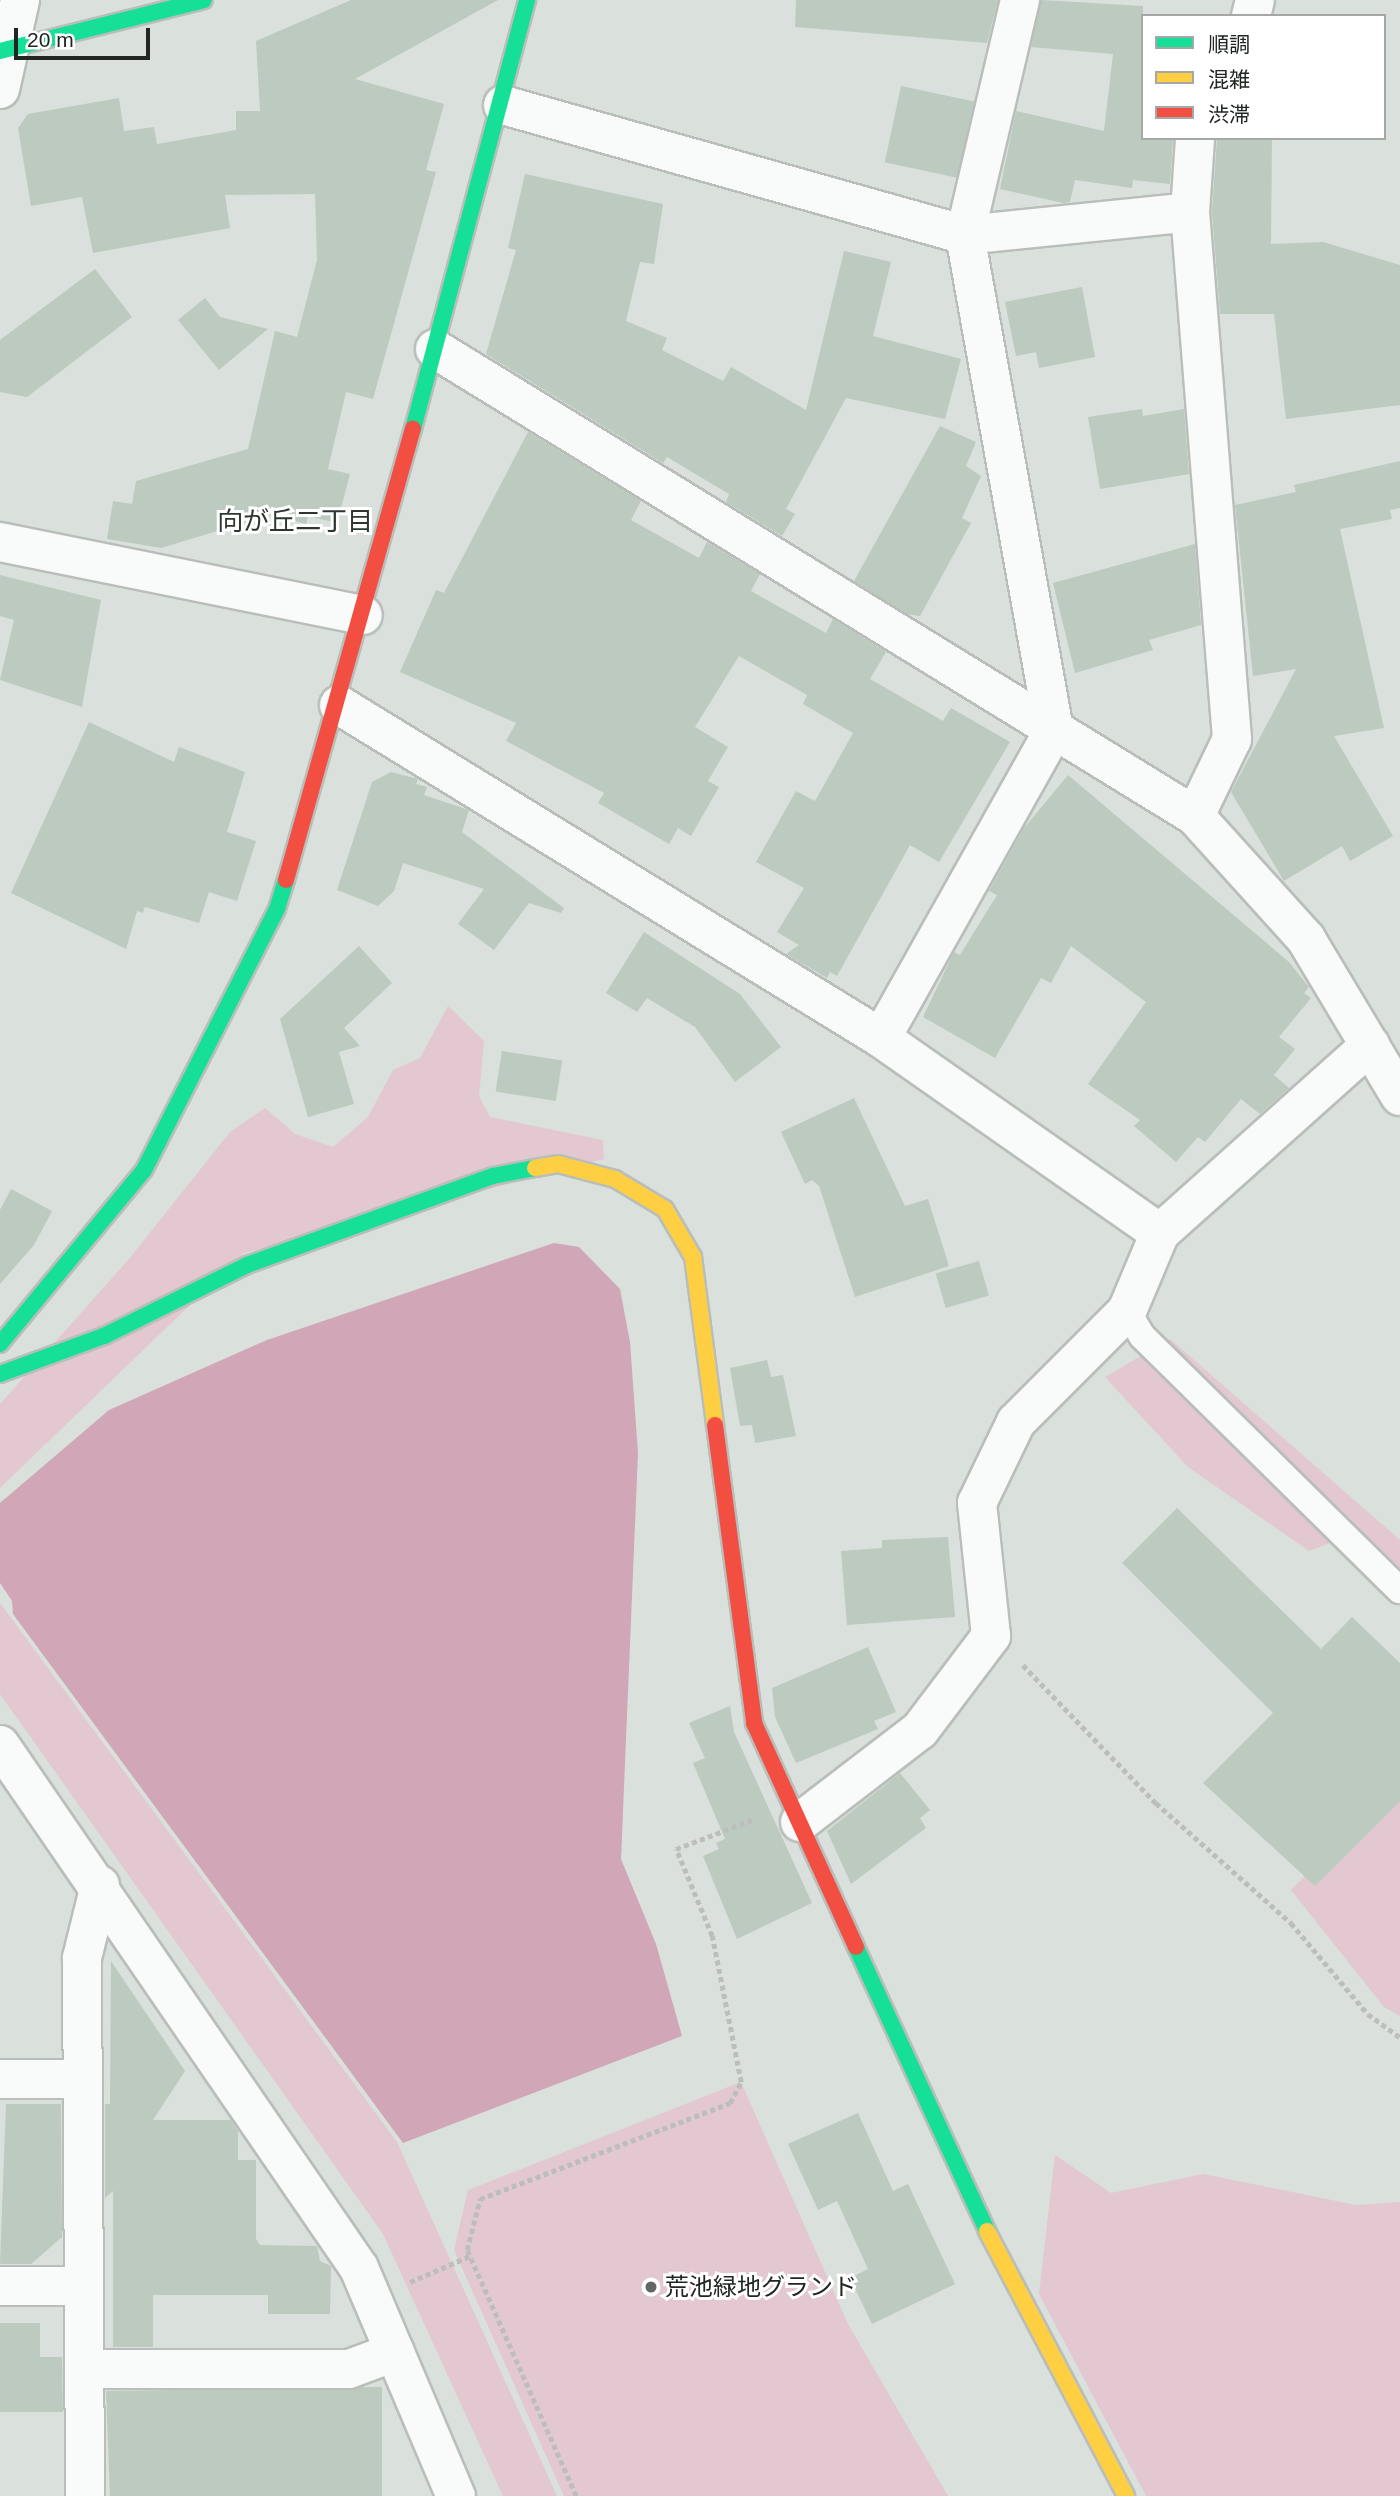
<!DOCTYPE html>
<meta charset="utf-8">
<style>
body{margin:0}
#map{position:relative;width:1400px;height:2496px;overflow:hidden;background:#dae0db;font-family:Arial,"Noto Sans JP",sans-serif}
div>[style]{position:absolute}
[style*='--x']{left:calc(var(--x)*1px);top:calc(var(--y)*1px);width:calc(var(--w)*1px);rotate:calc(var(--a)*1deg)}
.green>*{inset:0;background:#e3c7d1}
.water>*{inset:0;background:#d1a6b7}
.building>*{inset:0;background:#bccac0;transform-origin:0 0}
.path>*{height:4.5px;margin-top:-2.25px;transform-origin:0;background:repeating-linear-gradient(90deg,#bcbebc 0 5px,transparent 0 8.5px)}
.roads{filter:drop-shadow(2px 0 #b9beba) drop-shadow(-2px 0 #b9beba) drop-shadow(0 2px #b9beba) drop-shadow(0 -2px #b9beba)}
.lane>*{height:26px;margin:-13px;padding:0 13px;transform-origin:13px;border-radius:13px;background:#f9fafa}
.street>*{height:38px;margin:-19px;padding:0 19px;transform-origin:19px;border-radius:19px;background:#f9fafa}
.fast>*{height:16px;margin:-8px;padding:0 8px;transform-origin:8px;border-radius:8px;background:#16e098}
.slow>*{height:16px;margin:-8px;padding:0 8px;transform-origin:8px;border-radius:8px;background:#ffcf43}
.jam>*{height:16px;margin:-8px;padding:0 8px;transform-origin:8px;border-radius:8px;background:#f24e42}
.dots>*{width:19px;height:19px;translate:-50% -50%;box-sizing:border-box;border:4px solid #fff;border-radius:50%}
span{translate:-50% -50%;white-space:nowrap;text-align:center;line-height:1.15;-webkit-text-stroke:6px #fff;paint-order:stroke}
.poi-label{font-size:24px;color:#212622}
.left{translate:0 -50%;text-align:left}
.neighbourhood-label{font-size:26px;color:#2c372f}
.legend{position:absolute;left:1141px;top:14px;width:245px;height:126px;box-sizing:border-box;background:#fff;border:2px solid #a6a8a7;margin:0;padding:9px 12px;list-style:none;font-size:21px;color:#212622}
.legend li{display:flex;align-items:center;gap:14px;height:35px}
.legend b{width:35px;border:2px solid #a6a8a7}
.scale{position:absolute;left:14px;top:28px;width:136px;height:32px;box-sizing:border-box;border:4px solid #212622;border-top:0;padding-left:9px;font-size:21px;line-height:24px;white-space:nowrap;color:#212622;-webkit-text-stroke:5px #fff;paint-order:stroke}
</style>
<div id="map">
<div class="green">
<div style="clip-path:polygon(448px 1006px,484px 1041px,479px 1096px,490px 1117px,603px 1140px,604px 1159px,244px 1253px,0 1488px,0 1404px,129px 1259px,230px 1132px,265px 1108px,295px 1134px,333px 1147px,368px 1117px,393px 1070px,420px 1058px)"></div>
<div style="clip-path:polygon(1170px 1339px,1400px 1540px,1400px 1583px,1338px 1540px,1309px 1551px,1188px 1467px,1105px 1377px)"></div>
<div style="clip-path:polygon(0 1603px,397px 2142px,557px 2496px,503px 2496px,383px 2234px,0 1694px)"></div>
<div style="clip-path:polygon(1400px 1781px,1400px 2016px,1384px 2007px,1291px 1890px)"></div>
<div style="clip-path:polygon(741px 2082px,848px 2324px,948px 2496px,564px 2496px,454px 2250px,468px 2190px)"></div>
<div style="clip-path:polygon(1055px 2155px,1111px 2193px,1203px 2174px,1356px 2205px,1400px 2202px,1400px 2496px,1146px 2496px,1039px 2294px)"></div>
</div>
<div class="water">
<div style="clip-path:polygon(554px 1243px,579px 1247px,620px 1289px,630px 1342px,638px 1453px,621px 1859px,656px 1944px,682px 2036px,403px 2143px,13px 1614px,12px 1601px,0 1583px,0 1503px,109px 1410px,267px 1340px)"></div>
</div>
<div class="building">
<div style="clip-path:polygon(351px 0,498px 0,355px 79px,444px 104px,426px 170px,436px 172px,373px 399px,346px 392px,328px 469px,350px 474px,337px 523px,308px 516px,306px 524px,270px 515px,161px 548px,107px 539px,113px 501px,132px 504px,136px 481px,248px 449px,275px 331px,297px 337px,317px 260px,315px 194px,225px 195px,230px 228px,93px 253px,82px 197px,31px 206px,18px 128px,28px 114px,119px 98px,124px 131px,154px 127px,157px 144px,236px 130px,236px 111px,260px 111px,256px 41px)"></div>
<div style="clip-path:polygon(796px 0,998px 0,987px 43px,795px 27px)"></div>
<div style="clip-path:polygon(1041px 0,1143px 6px,1143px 138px,1173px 138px,1170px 184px,1133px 180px,1132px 188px,1075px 180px,1070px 202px,1063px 203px,1000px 189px,1016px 111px,1104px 131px,1113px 54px,1031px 47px)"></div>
<div style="left:901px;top:86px;width:75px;height:78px;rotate:12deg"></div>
<div style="clip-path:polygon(1217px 138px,1272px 138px,1271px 244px,1323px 242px,1400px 265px,1400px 405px,1286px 419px,1274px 314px,1220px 314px,1212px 212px)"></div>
<div style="clip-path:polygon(525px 174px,663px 204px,654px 264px,640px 262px,626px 321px,667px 338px,662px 350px,723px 381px,731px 367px,806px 410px,844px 251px,891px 262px,873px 336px,961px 359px,945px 419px,846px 398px,786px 509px,795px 514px,782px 536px,726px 502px,729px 494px,667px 457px,663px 463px,486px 354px,516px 250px,508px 248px)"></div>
<div style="clip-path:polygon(95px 269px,132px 317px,27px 397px,0 392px,0 340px)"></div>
<div style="clip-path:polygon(1082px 287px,1095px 357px,1039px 368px,1036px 352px,1016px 356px,1005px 302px)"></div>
<div style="clip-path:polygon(205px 298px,220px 317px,268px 329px,219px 370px,178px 320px)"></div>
<div style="clip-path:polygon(1142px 409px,1143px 416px,1184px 409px,1189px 474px,1100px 489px,1088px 417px)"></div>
<div style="clip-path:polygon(940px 426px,976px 442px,966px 466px,981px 476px,962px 518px,971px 523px,920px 616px,907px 614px,854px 581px)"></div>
<div style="clip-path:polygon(528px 432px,641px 501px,631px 520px,699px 558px,707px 542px,760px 574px,751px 591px,826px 633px,833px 619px,886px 652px,870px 679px,943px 721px,951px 708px,1010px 742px,939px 862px,910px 845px,837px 976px,830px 972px,827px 978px,786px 954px,799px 945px,777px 932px,804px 888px,756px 862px,796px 791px,815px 801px,853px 733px,803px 704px,807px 695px,739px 656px,695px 727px,728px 747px,708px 781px,719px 787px,691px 836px,678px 828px,669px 844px,598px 803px,604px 793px,506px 741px,516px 723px,400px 672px,436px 590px,444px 593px)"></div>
<div style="clip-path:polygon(1400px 461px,1400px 508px,1390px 510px,1392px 519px,1340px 529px,1384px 728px,1334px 736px,1393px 836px,1350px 861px,1342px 846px,1284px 881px,1231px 792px,1296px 669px,1253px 676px,1235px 505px,1296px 492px,1294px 485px)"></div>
<div style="clip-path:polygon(1195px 544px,1201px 625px,1149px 640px,1153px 650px,1075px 673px,1053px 583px)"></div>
<div style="clip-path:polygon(0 575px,101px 600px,82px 707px,0 680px,14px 620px,0 616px)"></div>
<div style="clip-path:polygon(89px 722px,174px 762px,179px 747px,245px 772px,227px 832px,256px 841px,237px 901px,209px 892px,199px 923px,145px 907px,143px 913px,137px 911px,126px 949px,11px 893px)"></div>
<div style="clip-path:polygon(391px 772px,418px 779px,416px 784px,427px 787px,424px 795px,469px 810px,462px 832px,564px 908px,561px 913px,529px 903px,494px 950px,458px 924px,484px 889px,403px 863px,394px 891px,378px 906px,337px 890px,372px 782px)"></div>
<div style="clip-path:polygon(1068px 775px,1289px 962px,1309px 987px,1304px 993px,1311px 998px,1279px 1037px,1295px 1049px,1274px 1075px,1289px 1088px,1260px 1114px,1241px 1099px,1205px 1142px,1198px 1137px,1176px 1162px,1134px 1126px,1140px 1120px,1088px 1084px,1146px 1002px,1071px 946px,1051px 983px,1041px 978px,995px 1058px,923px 1017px,954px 952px,960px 955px,997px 895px,989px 891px,1024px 828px)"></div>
<div style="clip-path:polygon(644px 932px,740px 994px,781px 1047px,735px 1082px,695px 1027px,647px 998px,637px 1012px,606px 993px)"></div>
<div style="clip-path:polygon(359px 946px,392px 983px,344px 1028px,360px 1046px,339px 1052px,354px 1104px,308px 1117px,280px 1019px)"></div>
<div style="left:502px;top:1051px;width:61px;height:41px;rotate:9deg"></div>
<div style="clip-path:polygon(854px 1098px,905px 1206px,928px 1199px,949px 1266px,855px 1297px,819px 1186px,812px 1180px,805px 1184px,781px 1132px)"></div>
<div style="clip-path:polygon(11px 1189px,52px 1211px,34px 1245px,0 1284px,0 1210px)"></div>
<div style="left:979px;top:1261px;width:36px;height:45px;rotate:74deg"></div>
<div style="clip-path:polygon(767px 1360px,771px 1377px,783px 1375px,796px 1436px,755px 1443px,752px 1425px,740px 1426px,730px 1368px)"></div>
<div style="clip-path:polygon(1177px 1508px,1321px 1649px,1352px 1617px,1400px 1663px,1400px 1801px,1315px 1886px,1203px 1783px,1273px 1713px,1122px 1563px)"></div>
<div style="clip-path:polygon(948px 1537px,955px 1617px,847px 1625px,841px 1551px,882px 1548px,882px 1540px)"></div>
<div style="clip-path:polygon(868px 1647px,896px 1712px,874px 1721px,878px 1729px,796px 1763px,775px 1717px,772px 1688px)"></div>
<div style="clip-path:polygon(730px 1706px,734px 1732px,812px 1903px,737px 1939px,703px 1856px,719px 1849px,716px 1843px,725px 1839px,693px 1763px,705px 1758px,689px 1723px)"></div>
<div style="clip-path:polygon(900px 1773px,930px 1810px,920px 1818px,926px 1828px,851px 1884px,827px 1831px)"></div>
<div style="clip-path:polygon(111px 1961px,185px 2071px,153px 2120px,231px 2120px,238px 2131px,238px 2160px,256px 2160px,256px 2239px,260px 2245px,317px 2246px,320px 2261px,331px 2266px,330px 2314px,268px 2314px,268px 2295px,153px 2295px,153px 2347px,113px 2347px,113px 2191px,105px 2198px,105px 2104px,110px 2104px)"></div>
<div style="clip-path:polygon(6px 2104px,61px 2104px,62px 2237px,31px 2264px,0 2264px)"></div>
<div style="clip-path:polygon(858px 2113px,893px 2191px,908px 2184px,955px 2284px,872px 2324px,850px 2278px,868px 2269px,837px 2201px,818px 2210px,788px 2144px)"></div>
<div style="clip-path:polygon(0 2323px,40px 2323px,40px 2357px,62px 2357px,63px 2412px,0 2412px)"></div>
<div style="clip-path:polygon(363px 2387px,382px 2387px,382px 2496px,110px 2496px,106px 2391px)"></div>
</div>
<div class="path">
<div style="--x:1023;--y:1665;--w:192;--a:46.1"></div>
<div style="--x:1156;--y:1803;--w:181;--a:41.6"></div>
<div style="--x:1291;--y:1923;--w:119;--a:49.8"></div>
<div style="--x:1368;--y:2014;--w:39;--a:36"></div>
<div style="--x:410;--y:2282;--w:65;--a:-23.4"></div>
<div style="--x:576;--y:2496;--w:269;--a:-113.9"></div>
<div style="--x:467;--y:2250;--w:53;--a:-75.7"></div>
<div style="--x:480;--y:2199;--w:268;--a:-21"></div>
<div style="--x:730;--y:2103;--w:24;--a:-62"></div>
<div style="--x:741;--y:2082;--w:149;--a:-101.2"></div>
<div style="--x:712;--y:1936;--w:94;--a:-112.5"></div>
<div style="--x:676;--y:1849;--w:81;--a:-20.9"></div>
</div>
<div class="roads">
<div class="lane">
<div style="--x:1127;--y:1311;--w:29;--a:59"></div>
<div style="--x:1142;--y:1336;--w:362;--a:44.6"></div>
</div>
<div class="street">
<div style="--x:1020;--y:0;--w:241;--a:103.2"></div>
<div style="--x:965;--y:235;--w:226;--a:-5.8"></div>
<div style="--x:1190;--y:212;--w:529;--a:85.44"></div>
<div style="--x:1232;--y:739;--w:85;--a:115.7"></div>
<div style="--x:1251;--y:16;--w:16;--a:-76"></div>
<div style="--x:0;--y:89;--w:91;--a:-77.3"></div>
<div style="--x:503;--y:105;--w:480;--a:15.7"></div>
<div style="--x:965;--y:235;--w:503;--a:79.81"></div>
<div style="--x:1054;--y:730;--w:353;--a:119.3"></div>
<div style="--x:1190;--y:212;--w:74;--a:-86.1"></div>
<div style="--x:435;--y:349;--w:892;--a:31.57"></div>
<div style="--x:1195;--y:816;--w:166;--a:47.9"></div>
<div style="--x:1306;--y:939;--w:183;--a:59.1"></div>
<div style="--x:0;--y:542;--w:370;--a:11.4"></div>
<div style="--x:339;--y:705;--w:636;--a:31.57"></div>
<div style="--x:881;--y:1038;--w:340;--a:35"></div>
<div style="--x:0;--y:1745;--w:634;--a:55.53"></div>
<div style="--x:359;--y:2268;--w:248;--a:67"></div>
<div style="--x:800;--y:1822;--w:151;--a:-37.5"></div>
<div style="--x:920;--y:1730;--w:118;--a:-52.9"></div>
<div style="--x:991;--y:1636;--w:134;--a:-96"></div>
<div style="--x:977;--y:1503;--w:90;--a:-64.3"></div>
<div style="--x:1016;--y:1422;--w:157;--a:-45"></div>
<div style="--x:1127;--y:1311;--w:85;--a:-67.1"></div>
<div style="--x:1160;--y:1233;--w:282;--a:-41.8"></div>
<div style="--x:0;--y:2079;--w:83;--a:0"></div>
<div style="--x:0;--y:2286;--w:84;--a:0"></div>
<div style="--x:84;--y:2369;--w:265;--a:0"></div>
<div style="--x:349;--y:2369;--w:49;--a:-20.3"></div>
<div style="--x:85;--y:2496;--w:538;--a:-90.32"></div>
<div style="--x:82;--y:1958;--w:75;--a:-76.1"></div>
</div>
<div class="fast">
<div style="--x:0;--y:51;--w:210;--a:-14"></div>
<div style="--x:413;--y:429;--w:444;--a:-75.1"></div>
<div style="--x:0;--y:1344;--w:226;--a:-50.4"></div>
<div style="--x:144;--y:1170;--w:293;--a:-63"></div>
<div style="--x:277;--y:909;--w:30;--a:-73"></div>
<div style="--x:0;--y:1374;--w:111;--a:-20.1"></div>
<div style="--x:104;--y:1336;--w:160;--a:-26.4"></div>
<div style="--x:247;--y:1265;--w:262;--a:-19.9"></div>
<div style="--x:493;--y:1176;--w:43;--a:-10.8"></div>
<div style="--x:856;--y:1947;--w:313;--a:65.2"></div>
</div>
<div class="slow">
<div style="--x:535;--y:1168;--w:23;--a:-10"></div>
<div style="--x:558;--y:1164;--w:59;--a:14.7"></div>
<div style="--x:615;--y:1179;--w:58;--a:31"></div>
<div style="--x:665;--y:1209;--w:56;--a:59.7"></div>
<div style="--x:693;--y:1257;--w:169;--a:82.5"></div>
<div style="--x:987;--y:2231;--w:299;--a:62.3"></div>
</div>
<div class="jam">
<div style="--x:286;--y:880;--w:469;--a:-74.3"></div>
<div style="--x:715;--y:1425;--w:301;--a:82.5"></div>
<div style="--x:754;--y:1723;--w:246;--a:65.5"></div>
</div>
</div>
<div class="dots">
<div style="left:651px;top:2287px;background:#626763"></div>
</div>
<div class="poi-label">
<span class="left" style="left:665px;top:2287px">荒池緑地グランド</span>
</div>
<div class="neighbourhood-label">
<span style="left:295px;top:522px">向が丘二丁目</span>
</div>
<ul class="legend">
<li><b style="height:9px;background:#16e098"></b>順調</li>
<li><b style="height:9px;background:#ffcf43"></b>混雑</li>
<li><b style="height:9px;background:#f24e42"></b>渋滞</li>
</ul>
<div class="scale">20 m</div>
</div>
